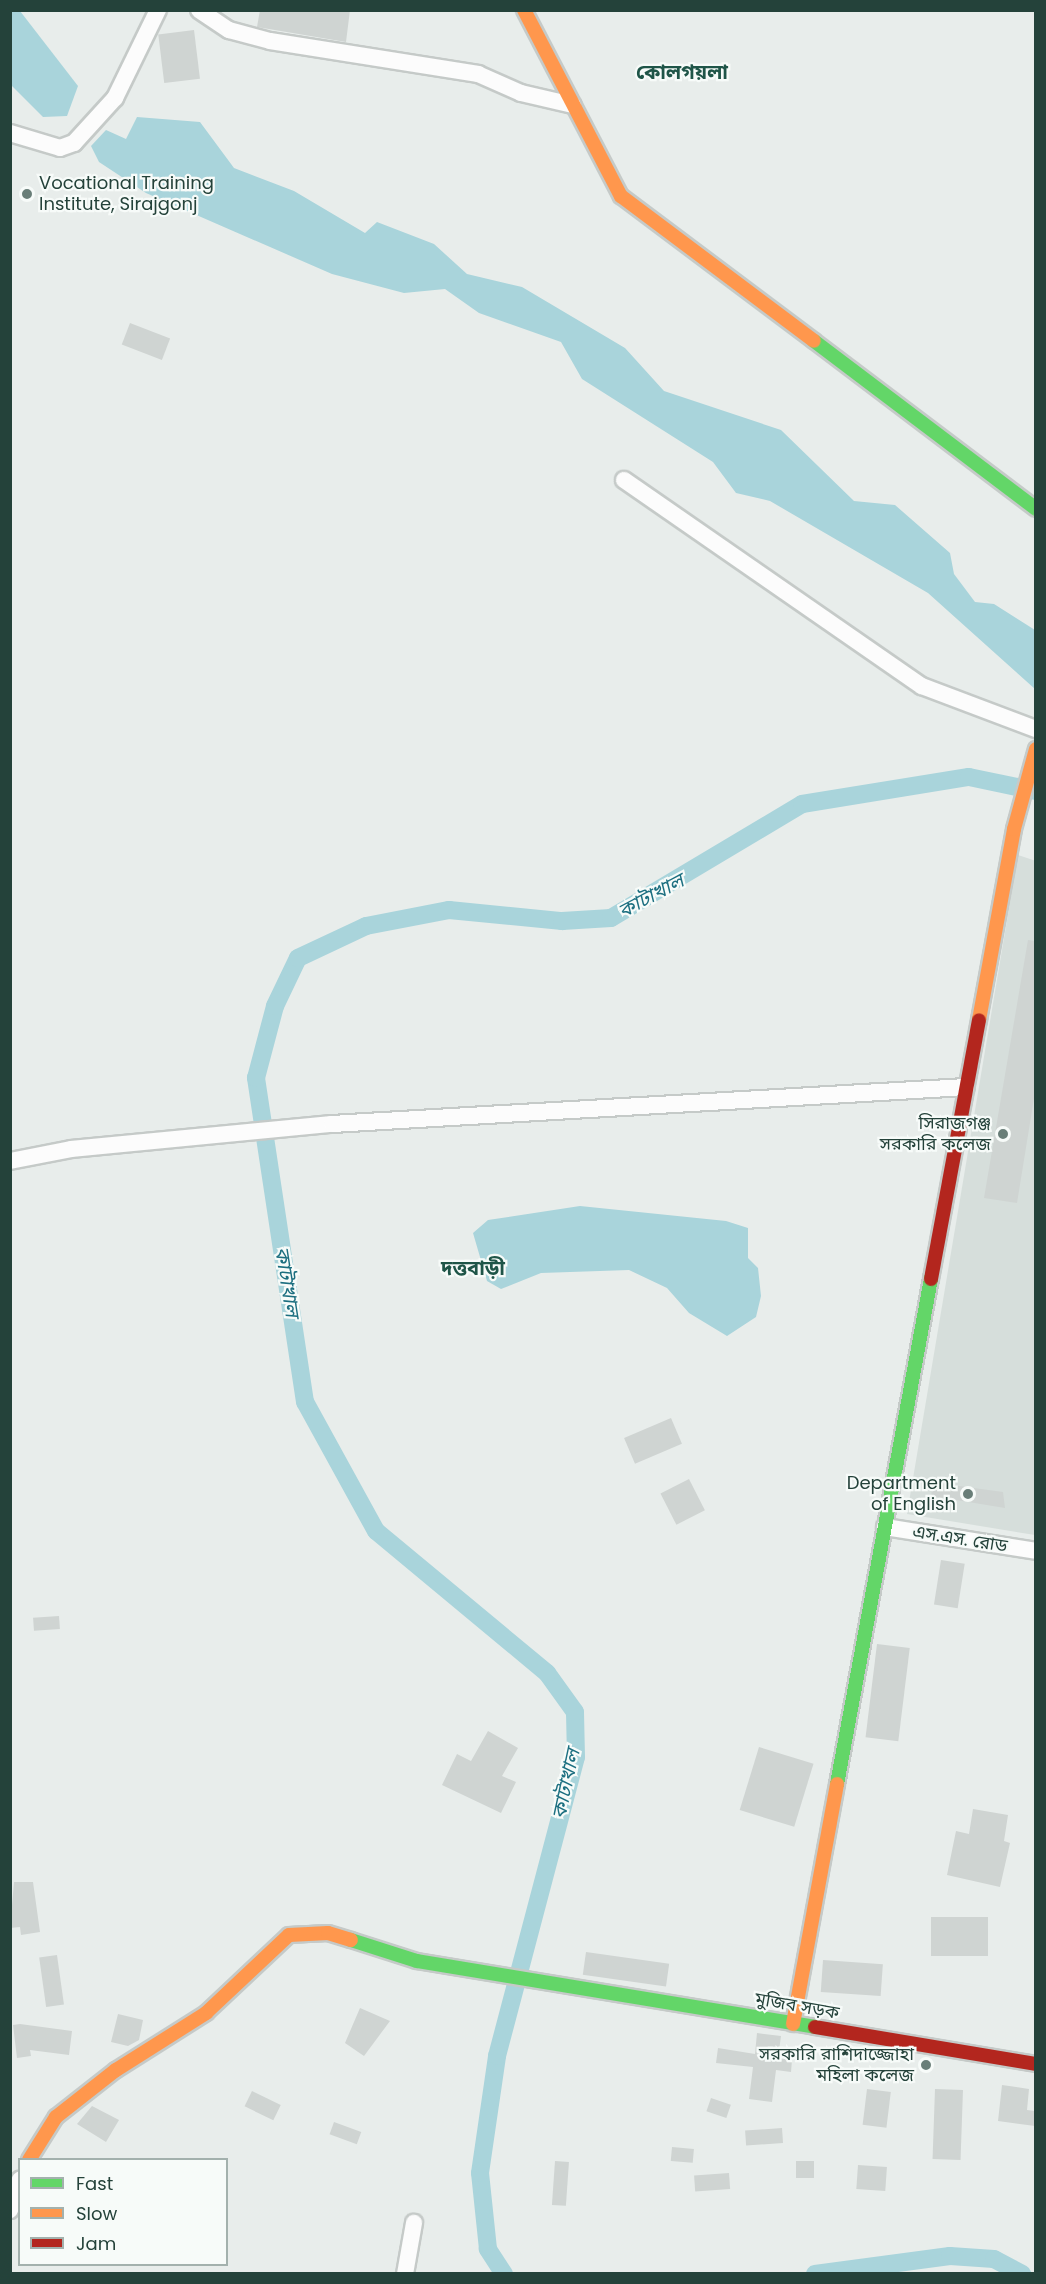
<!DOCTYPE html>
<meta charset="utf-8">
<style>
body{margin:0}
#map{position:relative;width:1046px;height:2284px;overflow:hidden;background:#e8edeb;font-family:Poppins,"Noto Sans Bengali",sans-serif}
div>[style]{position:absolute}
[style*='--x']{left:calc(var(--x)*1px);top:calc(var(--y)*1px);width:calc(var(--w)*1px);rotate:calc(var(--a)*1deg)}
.built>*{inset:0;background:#d6dedb}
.water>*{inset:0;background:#a9d4db}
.canal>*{height:18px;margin:-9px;padding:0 9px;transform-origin:9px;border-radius:9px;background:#a9d4db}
.building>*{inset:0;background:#cfd4d2;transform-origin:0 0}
.roads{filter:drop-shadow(2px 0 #c5cac8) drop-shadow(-2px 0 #c5cac8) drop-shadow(0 2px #c5cac8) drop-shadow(0 -2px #c5cac8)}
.street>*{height:16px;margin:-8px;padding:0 8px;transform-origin:8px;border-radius:8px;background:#fcfcfc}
.fast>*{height:14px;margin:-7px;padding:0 7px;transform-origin:7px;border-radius:7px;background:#63d668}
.slow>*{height:14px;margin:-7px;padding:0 7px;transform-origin:7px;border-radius:7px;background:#ff974d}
.jam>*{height:14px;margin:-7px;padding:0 7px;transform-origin:7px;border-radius:7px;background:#b3261e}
.dots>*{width:16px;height:16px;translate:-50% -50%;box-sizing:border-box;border:3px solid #f7fbf9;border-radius:50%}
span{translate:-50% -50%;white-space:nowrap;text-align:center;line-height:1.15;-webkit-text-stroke:4.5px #f7fbf9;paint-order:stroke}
.poi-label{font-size:18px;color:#24423a}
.left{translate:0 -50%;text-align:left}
.right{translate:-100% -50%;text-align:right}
.street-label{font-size:18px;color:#24423a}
.neighbourhood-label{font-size:20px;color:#1f5548;font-weight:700}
.water-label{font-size:20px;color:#1c6f80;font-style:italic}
.frame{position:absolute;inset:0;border:12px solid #24423a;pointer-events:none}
.legend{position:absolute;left:18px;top:2158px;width:210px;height:108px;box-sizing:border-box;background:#f7fbf9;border:2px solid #a3b1ad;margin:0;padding:8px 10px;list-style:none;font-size:18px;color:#24423a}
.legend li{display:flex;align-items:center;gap:12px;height:30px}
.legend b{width:30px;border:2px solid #a3b1ad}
</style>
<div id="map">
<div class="built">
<div style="clip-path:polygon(1018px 855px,1036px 861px,1035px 1535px,907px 1514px)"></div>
</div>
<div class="water">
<div style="clip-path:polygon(10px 11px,20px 11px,78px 86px,67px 116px,43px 117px,11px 85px)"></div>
<div style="clip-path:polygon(137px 117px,200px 122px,234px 168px,294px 191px,365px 233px,377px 222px,434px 244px,467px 274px,522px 287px,625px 348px,664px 391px,781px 430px,854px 501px,895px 505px,950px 553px,954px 574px,975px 602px,994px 604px,1035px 630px,1035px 689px,928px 593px,770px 501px,736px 493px,713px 462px,582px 379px,561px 342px,479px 313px,445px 289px,404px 293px,332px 274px,146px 193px,99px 162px,91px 146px,106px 130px,126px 139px)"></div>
<div style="clip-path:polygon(580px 1206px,726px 1221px,748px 1228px,748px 1258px,758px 1268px,761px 1296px,756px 1317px,727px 1336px,689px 1313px,667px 1288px,629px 1270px,541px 1273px,501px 1289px,487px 1281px,473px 1233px,488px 1220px)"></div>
</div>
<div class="canal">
<div style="--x:504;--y:2274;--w:30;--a:-123"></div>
<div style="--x:488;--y:2249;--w:76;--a:-96"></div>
<div style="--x:480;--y:2173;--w:118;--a:-81.7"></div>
<div style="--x:497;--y:2056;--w:309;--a:-75.2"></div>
<div style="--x:576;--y:1757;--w:45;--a:-91.3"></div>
<div style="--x:575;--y:1712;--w:48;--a:-125.7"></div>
<div style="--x:547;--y:1673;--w:222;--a:-140.3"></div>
<div style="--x:376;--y:1531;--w:147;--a:-118.8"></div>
<div style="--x:305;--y:1402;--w:328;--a:-98.6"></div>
<div style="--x:256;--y:1078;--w:74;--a:-75.2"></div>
<div style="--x:275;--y:1006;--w:53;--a:-64.4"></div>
<div style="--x:298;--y:958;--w:75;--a:-25.2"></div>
<div style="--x:366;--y:926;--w:85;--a:-10.9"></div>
<div style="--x:449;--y:910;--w:114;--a:5.6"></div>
<div style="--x:562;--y:921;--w:49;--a:-3.5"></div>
<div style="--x:611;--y:918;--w:222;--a:-30.8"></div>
<div style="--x:802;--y:804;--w:169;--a:-9.2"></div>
<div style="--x:969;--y:777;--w:68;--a:11.8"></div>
<div style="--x:815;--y:2274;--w:136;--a:-7.6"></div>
<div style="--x:950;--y:2256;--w:44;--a:3.9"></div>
<div style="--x:994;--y:2259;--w:32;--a:28"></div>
</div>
<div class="building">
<div style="clip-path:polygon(260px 10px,350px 10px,346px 42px,257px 27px)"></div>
<div style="left:194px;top:30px;width:49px;height:36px;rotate:83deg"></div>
<div style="left:130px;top:323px;width:43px;height:23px;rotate:21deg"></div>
<div style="clip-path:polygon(1028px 940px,1035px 941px,1035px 1092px,1017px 1203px,984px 1198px)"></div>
<div style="left:671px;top:1418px;width:28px;height:51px;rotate:67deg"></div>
<div style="left:689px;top:1479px;width:35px;height:32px;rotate:63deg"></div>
<div style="clip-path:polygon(930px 1482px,1003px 1492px,1005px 1508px,932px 1496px)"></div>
<div style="left:941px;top:1560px;width:24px;height:45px;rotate:9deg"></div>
<div style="left:59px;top:1616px;width:13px;height:26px;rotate:86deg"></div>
<div style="left:877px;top:1644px;width:33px;height:94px;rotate:7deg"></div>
<div style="clip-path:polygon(488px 1731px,518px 1748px,502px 1776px,516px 1782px,501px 1813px,442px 1785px,457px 1754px,471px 1761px)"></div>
<div style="left:759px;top:1747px;width:57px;height:66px;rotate:17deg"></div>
<div style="clip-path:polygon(973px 1809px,1008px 1815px,1004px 1841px,1010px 1843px,1000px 1887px,947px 1875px,956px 1831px,969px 1834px)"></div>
<div style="clip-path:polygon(14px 1882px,33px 1882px,40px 1932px,21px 1935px,20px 1927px,10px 1928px)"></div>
<div style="left:988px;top:1917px;width:39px;height:57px;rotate:90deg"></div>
<div style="left:586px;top:1952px;width:84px;height:23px;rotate:8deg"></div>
<div style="left:57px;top:1955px;width:50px;height:18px;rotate:82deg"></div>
<div style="left:823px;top:1960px;width:60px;height:32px;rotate:4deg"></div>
<div style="clip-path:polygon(360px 2008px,390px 2021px,364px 2056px,345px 2043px)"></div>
<div style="clip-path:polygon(118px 2014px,143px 2020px,139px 2040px,128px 2046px,111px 2042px)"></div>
<div style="clip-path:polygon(20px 2024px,72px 2031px,69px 2055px,30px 2050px,31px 2056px,17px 2058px,13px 2025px)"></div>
<div style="clip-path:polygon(757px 2033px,781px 2036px,778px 2058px,792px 2060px,791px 2072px,776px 2070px,772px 2102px,749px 2099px,753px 2067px,716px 2063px,718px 2048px,755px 2054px)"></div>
<div style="clip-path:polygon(1002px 2085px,1029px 2089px,1027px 2110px,1035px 2111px,1035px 2126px,998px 2121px)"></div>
<div style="left:867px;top:2089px;width:24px;height:36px;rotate:7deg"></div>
<div style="left:935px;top:2089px;width:28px;height:70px;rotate:2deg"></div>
<div style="left:252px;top:2091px;width:32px;height:17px;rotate:26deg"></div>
<div style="left:711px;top:2098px;width:21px;height:14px;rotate:19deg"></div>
<div style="clip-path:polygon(92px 2106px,119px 2120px,106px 2142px,77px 2124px)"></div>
<div style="left:334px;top:2122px;width:29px;height:13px;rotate:20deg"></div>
<div style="left:782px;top:2128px;width:15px;height:37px;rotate:86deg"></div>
<div style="left:672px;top:2147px;width:22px;height:14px;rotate:5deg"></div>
<div style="left:555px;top:2161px;width:14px;height:44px;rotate:4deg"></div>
<div style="left:796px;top:2161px;width:18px;height:17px"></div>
<div style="left:858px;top:2165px;width:29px;height:24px;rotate:4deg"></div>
<div style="left:729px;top:2173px;width:16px;height:35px;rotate:86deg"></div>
</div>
<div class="roads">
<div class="street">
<div style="--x:199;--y:10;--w:36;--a:34"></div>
<div style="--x:229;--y:30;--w:42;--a:15"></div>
<div style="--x:270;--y:41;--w:211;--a:9"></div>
<div style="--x:478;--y:74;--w:47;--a:23.8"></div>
<div style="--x:521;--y:93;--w:53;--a:13"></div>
<div style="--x:10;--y:133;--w:52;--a:16.7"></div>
<div style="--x:60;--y:148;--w:15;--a:-20"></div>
<div style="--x:74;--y:143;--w:61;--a:-47.7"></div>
<div style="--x:115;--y:98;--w:98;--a:-64"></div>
<div style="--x:624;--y:480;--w:362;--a:34.7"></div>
<div style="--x:922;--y:686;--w:122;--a:20.7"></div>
<div style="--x:10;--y:1161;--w:62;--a:-11.1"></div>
<div style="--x:71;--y:1149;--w:262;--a:-5.5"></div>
<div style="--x:332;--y:1124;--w:635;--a:-3.34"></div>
<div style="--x:885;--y:1527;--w:153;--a:9"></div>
<div style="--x:10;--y:2210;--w:32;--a:-72"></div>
<div style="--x:405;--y:2274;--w:52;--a:-80"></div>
</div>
<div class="fast">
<div style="--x:814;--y:341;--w:278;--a:37.1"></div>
<div style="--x:837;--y:1784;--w:514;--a:-79.46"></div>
<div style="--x:351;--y:1940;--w:69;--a:17.7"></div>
<div style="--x:417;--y:1961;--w:403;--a:9.4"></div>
</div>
<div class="slow">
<div style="--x:524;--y:10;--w:210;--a:62.5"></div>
<div style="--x:621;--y:196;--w:241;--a:36.9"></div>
<div style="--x:979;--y:1020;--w:194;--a:-79.6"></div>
<div style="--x:1014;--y:829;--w:83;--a:-74.6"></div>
<div style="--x:793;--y:2024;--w:244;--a:-79.6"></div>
<div style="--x:29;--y:2160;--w:51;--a:-57.9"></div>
<div style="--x:56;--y:2117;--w:76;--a:-38.1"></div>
<div style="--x:116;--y:2070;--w:107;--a:-32.3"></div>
<div style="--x:206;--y:2013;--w:114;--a:-43.2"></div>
<div style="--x:289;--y:1935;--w:39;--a:-3"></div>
<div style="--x:328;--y:1933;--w:24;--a:17"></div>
</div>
<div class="jam">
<div style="--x:931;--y:1279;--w:263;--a:-79.5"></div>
<div style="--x:815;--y:2027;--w:224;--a:9.5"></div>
</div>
</div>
<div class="dots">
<div style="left:27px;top:194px;background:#697e78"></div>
<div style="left:1003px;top:1134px;background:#697e78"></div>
<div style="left:968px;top:1494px;background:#697e78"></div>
<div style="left:926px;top:2065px;background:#697e78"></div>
</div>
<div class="poi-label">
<span class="left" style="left:39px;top:194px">Vocational Training<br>Institute, Sirajgonj</span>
<span class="right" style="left:991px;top:1134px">সিরাজগঞ্জ<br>সরকারি কলেজ</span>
<span class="right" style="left:956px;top:1494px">Department<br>of English</span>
<span class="right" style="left:914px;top:2065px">সরকারি রাশিদাজ্জোহা<br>মহিলা কলেজ</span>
</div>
<div class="street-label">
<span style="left:960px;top:1539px;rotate:9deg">এস.এস. রোড</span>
<span style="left:797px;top:2006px;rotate:10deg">মুজিব সড়ক</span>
</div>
<div class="neighbourhood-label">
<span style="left:682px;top:72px">কোলগয়লা</span>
<span style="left:473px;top:1268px">দত্তবাড়ী</span>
</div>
<div class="water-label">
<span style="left:651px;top:896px;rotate:-28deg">কাটাখাল</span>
<span style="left:287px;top:1282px;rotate:81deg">কাটাখাল</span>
<span style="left:566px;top:1784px;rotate:-78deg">কাটাখাল</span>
</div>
<div class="frame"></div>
<ul class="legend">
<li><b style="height:8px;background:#63d668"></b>Fast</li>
<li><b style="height:8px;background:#ff974d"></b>Slow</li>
<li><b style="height:8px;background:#b3261e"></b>Jam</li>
</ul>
</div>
